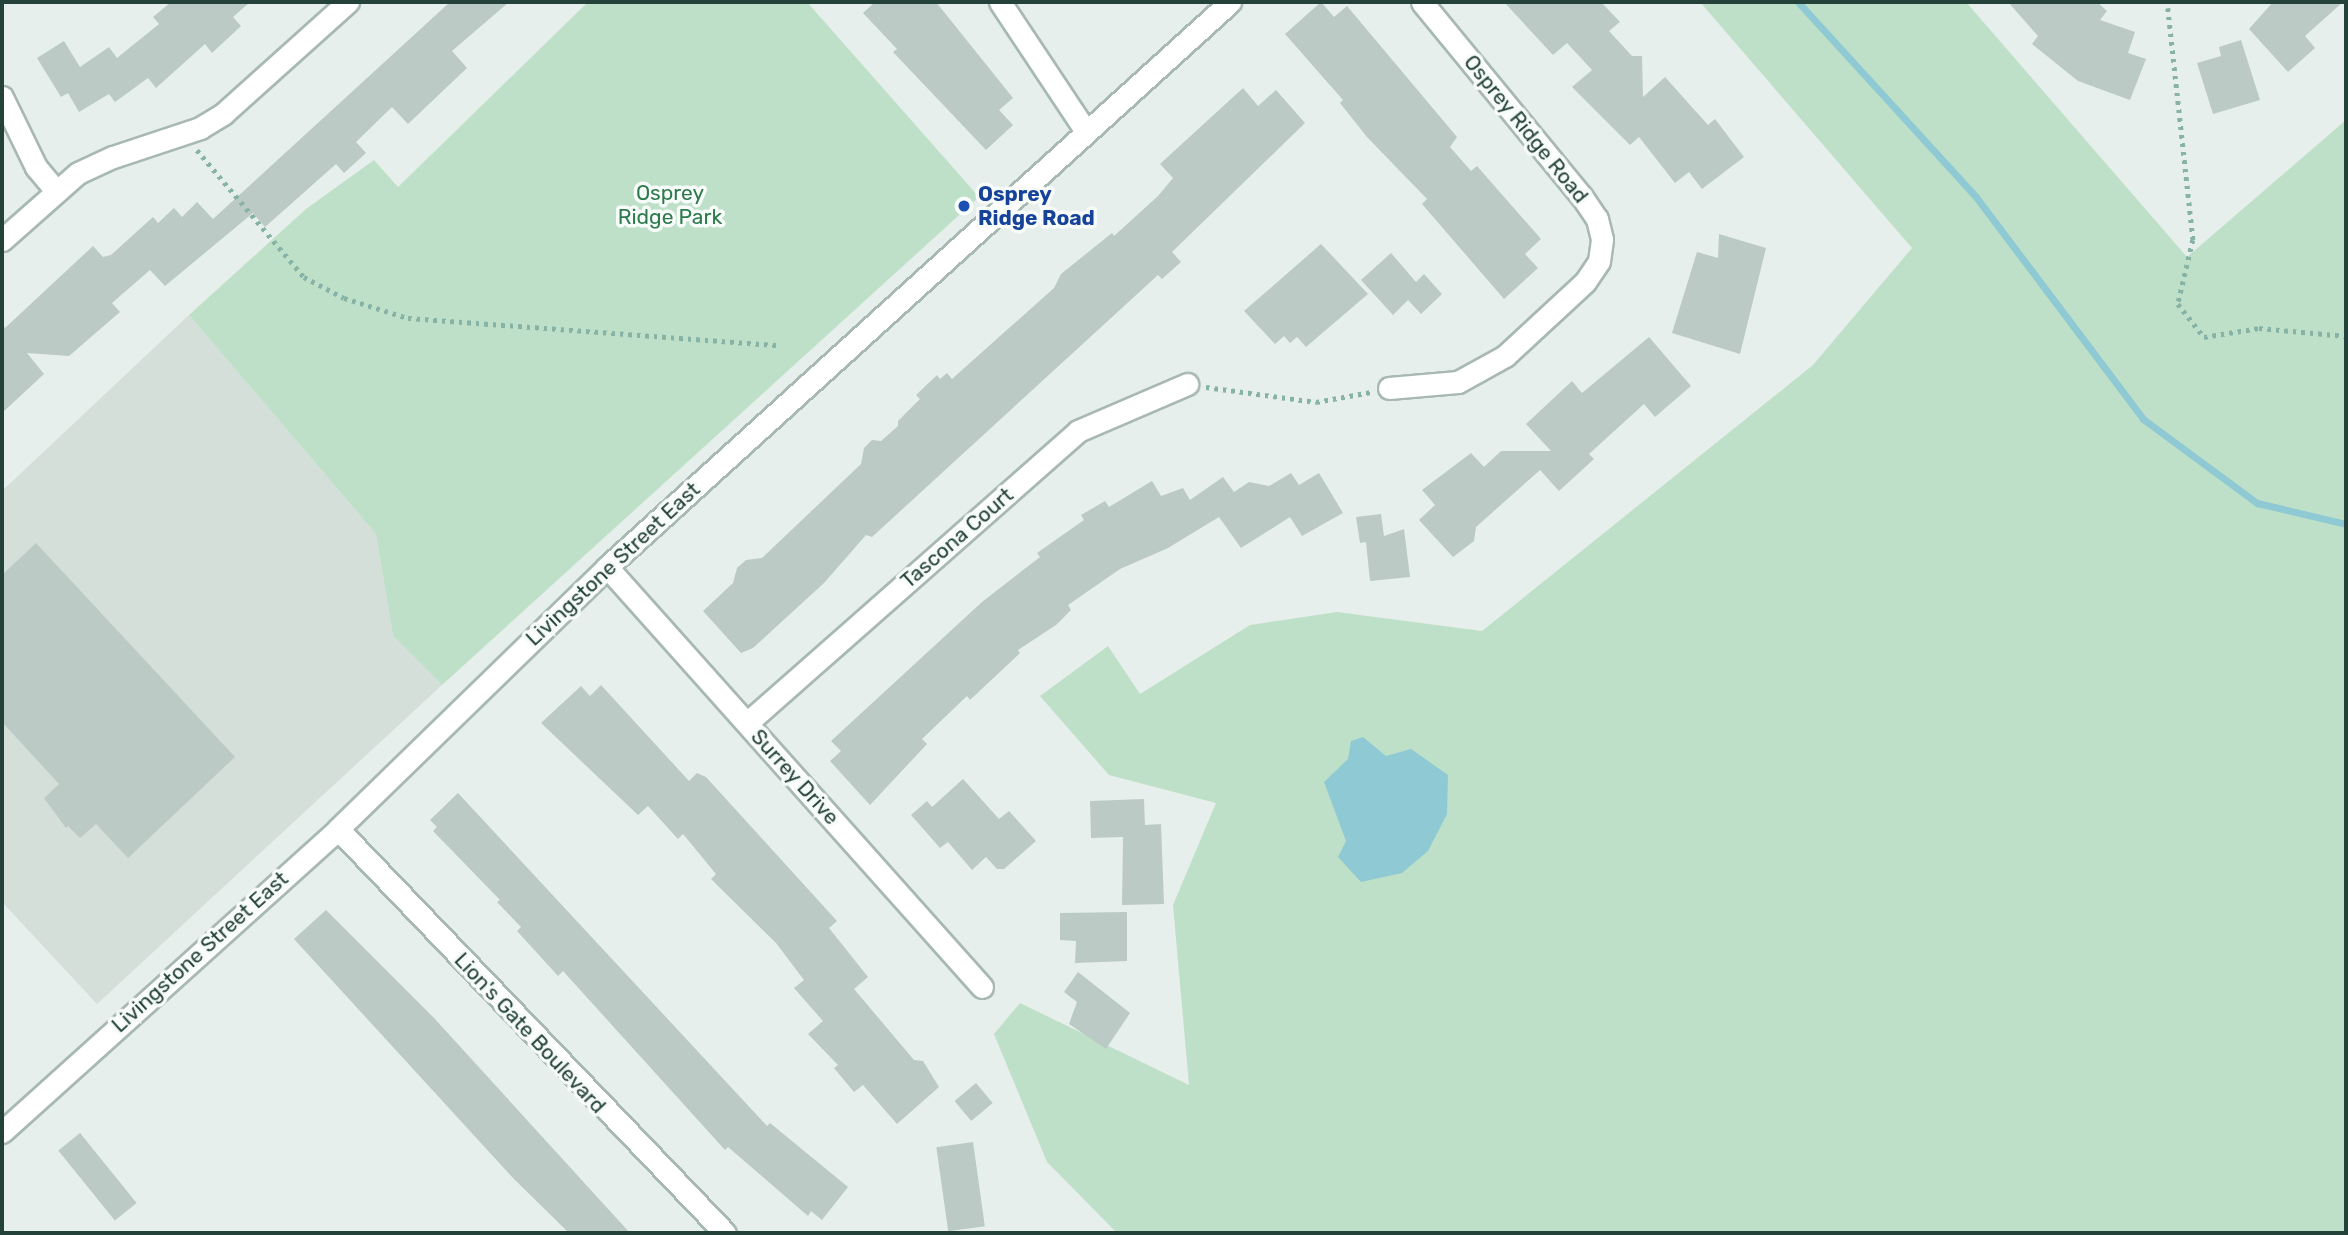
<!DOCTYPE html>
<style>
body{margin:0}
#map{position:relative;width:2348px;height:1235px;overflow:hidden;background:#e6efeb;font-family:Rubik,sans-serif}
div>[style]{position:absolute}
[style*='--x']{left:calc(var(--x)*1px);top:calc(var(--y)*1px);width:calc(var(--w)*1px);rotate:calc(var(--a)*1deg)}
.built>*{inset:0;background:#d4dfda}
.green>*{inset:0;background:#bfe0c8}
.water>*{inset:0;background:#8ec9d4}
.stream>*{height:7px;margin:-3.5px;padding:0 3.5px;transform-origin:3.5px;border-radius:3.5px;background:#8ec9d4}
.building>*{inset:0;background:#bbcac4;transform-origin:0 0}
.path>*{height:4.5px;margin-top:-2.25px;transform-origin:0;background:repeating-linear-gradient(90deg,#86b3a5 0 3.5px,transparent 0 8.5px)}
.roads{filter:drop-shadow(2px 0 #a8b8b2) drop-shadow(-2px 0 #a8b8b2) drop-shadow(0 2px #a8b8b2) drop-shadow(0 -2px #a8b8b2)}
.street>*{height:21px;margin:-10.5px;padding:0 10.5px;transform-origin:10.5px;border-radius:10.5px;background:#fff}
.secondary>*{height:21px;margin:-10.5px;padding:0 10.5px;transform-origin:10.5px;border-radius:10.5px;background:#fff}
.dots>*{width:19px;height:19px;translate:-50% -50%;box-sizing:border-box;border:4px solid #f7fbf9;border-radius:50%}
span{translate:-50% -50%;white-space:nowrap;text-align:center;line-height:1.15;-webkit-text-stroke:7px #f7fbf9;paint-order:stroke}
.street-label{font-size:21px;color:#24423a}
.park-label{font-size:21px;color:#2d7a4b}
.transit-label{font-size:21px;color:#164399;font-weight:700}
.left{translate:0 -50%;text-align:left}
.frame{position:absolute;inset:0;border:4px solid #24423a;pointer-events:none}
</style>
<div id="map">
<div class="built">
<div style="clip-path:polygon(189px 315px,376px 534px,393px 636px,442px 685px,97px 1004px,2px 902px,2px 491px)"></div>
</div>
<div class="green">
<div style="clip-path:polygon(588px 2px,807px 2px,979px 197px,442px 685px,393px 636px,376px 534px,189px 315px,306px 209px,374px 160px,398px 187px)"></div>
<div style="clip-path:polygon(1700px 2px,1966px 2px,2187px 257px,2346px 120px,2346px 1233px,1117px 1233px,1047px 1162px,994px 1034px,1020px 1003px,1189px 1085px,1173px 905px,1216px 803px,1109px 775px,1040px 696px,1108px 646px,1140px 694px,1250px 625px,1337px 612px,1482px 631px,1813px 365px,1912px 248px)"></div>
</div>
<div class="water">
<div style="clip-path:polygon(1363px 737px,1386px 756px,1411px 749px,1448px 775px,1447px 814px,1428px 851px,1402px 873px,1361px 882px,1338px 857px,1346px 841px,1324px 782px,1348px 759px,1351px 741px)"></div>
</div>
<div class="stream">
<div style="--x:1798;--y:2;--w:264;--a:47.6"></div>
<div style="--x:1976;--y:197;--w:278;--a:53"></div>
<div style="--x:2143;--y:419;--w:142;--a:36.4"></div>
<div style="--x:2257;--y:503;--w:91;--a:13.3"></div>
</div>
<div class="building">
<div style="clip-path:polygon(171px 2px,250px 2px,233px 17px,241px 26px,212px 53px,205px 44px,156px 88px,148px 78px,115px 102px,109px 94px,79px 112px,68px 93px,61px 97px,37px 58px,64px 41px,80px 67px,109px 47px,117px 58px,159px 24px,153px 17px)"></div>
<div style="clip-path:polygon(450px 2px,509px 2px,452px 51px,467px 68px,408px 124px,392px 107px,356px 142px,366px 153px,344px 173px,336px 164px,265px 227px,253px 213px,165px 286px,150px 270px,112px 303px,120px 312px,69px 356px,27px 353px,44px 374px,2px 413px,2px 324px,5px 328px,93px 246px,103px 257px,111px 255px,153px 217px,158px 223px,174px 208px,182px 217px,197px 202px,213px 219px)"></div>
<div style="clip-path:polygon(875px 2px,936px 2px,1013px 98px,999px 110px,1013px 125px,986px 150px,893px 52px,897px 49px,863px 13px)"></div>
<div style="clip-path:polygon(1321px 2px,1334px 17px,1347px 6px,1457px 137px,1450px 147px,1471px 171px,1477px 166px,1541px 239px,1525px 254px,1538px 268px,1504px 299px,1422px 204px,1427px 199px,1367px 137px,1340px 103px,1343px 100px,1285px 34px)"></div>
<div style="clip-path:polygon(1504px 2px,1601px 2px,1620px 22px,1609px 31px,1632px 56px,1642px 56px,1643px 97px,1665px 77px,1708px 125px,1715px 119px,1744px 157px,1702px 189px,1689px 172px,1675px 183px,1639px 137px,1630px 145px,1572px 87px,1592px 70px,1567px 43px,1553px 55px)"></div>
<div style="clip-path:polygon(2008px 2px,2097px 2px,2107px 11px,2100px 20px,2135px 32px,2128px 53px,2146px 59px,2130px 100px,2078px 81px,2032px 44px,2038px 36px)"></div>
<div style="clip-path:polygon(2273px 2px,2343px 2px,2305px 36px,2315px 48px,2288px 72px,2249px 29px)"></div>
<div style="clip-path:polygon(2241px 40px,2260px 100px,2213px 114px,2197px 63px,2221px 56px,2219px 47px)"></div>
<div style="clip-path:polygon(1243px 88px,1258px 106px,1276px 90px,1305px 123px,1172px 252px,1181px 262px,1162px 279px,1158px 275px,872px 537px,866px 535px,824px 583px,753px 648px,741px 653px,703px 611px,733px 583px,737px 568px,746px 560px,762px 558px,861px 464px,864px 448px,872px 440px,881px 441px,898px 426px,898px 421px,920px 399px,916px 395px,937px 375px,940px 379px,947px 373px,952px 379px,1054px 288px,1061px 274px,1112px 233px,1114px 236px,1158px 196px,1173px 178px,1160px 164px)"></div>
<div style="clip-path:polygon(1719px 234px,1766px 248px,1740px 354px,1672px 333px,1697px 252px,1718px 258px)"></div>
<div style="clip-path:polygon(1321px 244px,1368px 294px,1306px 347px,1297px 337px,1290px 343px,1284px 336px,1275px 344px,1244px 311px)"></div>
<div style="clip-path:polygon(1391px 253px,1416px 282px,1424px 274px,1442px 294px,1421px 314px,1408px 300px,1393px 315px,1361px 280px)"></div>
<div style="clip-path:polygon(1649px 337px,1691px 386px,1655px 417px,1644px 404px,1589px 454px,1594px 459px,1559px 491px,1540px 470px,1476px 527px,1474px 541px,1453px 557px,1419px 520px,1435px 505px,1422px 490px,1471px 453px,1484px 467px,1501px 451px,1551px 451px,1526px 424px,1572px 381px,1582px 393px)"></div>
<div style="clip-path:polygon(1291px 473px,1299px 485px,1319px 473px,1343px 513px,1302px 536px,1290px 517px,1241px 548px,1219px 517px,1168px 548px,1120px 569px,1068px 605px,1071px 610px,1056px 625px,1018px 650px,1020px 653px,970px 700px,967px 696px,922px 739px,927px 744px,870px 805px,830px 761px,841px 751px,831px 741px,982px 602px,1040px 557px,1037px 553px,1084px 520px,1081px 515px,1105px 501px,1109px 507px,1152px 481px,1161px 496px,1183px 488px,1190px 500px,1223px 477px,1234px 492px,1249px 482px,1269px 486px)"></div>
<div style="clip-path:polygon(1381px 514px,1384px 536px,1404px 529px,1410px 577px,1370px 581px,1366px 542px,1360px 543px,1356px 517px)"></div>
<div style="clip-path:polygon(36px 543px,235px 757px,128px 858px,96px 824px,80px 838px,68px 826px,66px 828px,44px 798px,59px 784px,2px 722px,2px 575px)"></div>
<div style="clip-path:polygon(601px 685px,689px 781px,697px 773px,706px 777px,837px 921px,829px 928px,868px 977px,854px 989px,914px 1060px,923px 1061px,939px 1087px,897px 1124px,863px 1085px,854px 1092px,834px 1068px,838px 1065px,808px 1034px,823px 1021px,794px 988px,804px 980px,776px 943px,711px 879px,716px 874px,683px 834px,678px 839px,648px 806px,638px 815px,541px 723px,581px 686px,590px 696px)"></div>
<div style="clip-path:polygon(963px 779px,999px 819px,1009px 811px,1036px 841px,1004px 869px,997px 869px,986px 857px,972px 870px,948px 842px,940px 848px,911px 815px,927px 801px,932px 807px)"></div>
<div style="clip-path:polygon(458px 793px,767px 1126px,770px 1123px,848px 1187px,822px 1220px,811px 1211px,808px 1216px,728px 1147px,725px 1150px,563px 971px,558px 976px,517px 931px,521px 927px,497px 902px,500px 900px,433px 831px,437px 827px,430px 820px)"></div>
<div style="clip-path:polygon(1144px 799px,1145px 825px,1161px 824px,1164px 904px,1122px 905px,1123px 837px,1091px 838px,1090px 801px)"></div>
<div style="clip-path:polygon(326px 910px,434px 1018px,630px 1233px,569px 1233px,513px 1178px,294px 939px)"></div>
<div style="clip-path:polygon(1127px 912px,1127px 961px,1075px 963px,1076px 941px,1060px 940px,1060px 913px)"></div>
<div style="clip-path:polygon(1078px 972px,1130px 1013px,1106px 1049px,1069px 1024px,1077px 1002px,1064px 992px)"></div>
<div style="left:976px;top:1083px;width:26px;height:28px;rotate:50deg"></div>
<div style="left:80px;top:1133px;width:90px;height:28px;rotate:51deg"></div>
<div style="left:973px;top:1142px;width:85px;height:37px;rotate:82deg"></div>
</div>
<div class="path">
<div style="--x:2168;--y:8;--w:233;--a:83.8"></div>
<div style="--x:2193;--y:240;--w:66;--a:103.2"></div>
<div style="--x:2178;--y:304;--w:42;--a:51.8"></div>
<div style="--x:2204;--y:337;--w:56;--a:-9.3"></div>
<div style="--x:2259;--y:328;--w:87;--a:5.3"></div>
<div style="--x:197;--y:150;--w:166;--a:49.9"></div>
<div style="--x:304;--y:277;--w:45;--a:27.7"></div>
<div style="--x:344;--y:298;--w:67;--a:17.4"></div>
<div style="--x:408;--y:318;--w:369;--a:4.2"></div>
<div style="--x:1206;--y:387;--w:111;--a:7.8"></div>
<div style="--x:1316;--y:402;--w:56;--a:-10.3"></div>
</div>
<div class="roads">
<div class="street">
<div style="--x:1000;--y:2;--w:154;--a:56.4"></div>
<div style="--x:2;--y:97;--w:78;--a:64.1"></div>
<div style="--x:36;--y:167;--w:30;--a:50"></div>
<div style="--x:2;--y:240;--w:101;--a:-41.4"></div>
<div style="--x:78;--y:173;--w:38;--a:-25"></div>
<div style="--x:113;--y:157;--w:92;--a:-18.4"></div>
<div style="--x:200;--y:128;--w:27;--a:-31"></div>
<div style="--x:223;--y:114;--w:168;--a:-41.9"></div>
<div style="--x:1389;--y:388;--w:69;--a:-5"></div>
<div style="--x:1458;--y:382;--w:54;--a:-29"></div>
<div style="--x:1505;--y:356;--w:109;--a:-42.8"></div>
<div style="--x:1585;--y:282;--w:25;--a:-56"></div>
<div style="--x:1599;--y:261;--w:22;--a:-82"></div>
<div style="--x:1602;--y:239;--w:21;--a:-104"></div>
<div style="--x:1597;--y:219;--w:27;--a:-124"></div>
<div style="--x:1582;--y:197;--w:252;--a:-129.4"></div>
<div style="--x:607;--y:567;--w:563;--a:48.24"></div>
<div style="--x:747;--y:723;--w:441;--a:-41.4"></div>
<div style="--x:1078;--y:431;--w:119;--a:-23.3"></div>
<div style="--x:338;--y:829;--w:559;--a:46.23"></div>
</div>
<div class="secondary">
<div style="--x:2;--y:1132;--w:452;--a:-42"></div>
<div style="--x:338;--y:829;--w:376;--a:-44.2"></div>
<div style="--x:607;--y:567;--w:841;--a:-42.2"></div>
</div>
</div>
<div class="dots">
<div style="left:964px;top:206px;background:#1a4fb4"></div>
</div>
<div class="street-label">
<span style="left:1526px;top:129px;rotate:51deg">Osprey Ridge Road</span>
<span style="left:957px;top:538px;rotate:-41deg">Tascona Court</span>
<span style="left:613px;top:564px;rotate:-43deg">Livingstone Street East</span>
<span style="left:795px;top:777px;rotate:48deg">Surrey Drive</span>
<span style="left:200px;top:952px;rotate:-42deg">Livingstone Street East</span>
<span style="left:530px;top:1033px;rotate:47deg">Lion's Gate Boulevard</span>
</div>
<div class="park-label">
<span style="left:670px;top:205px">Osprey<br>Ridge Park</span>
</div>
<div class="transit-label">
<span class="left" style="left:978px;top:206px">Osprey<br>Ridge Road</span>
</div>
<div class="frame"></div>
</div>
